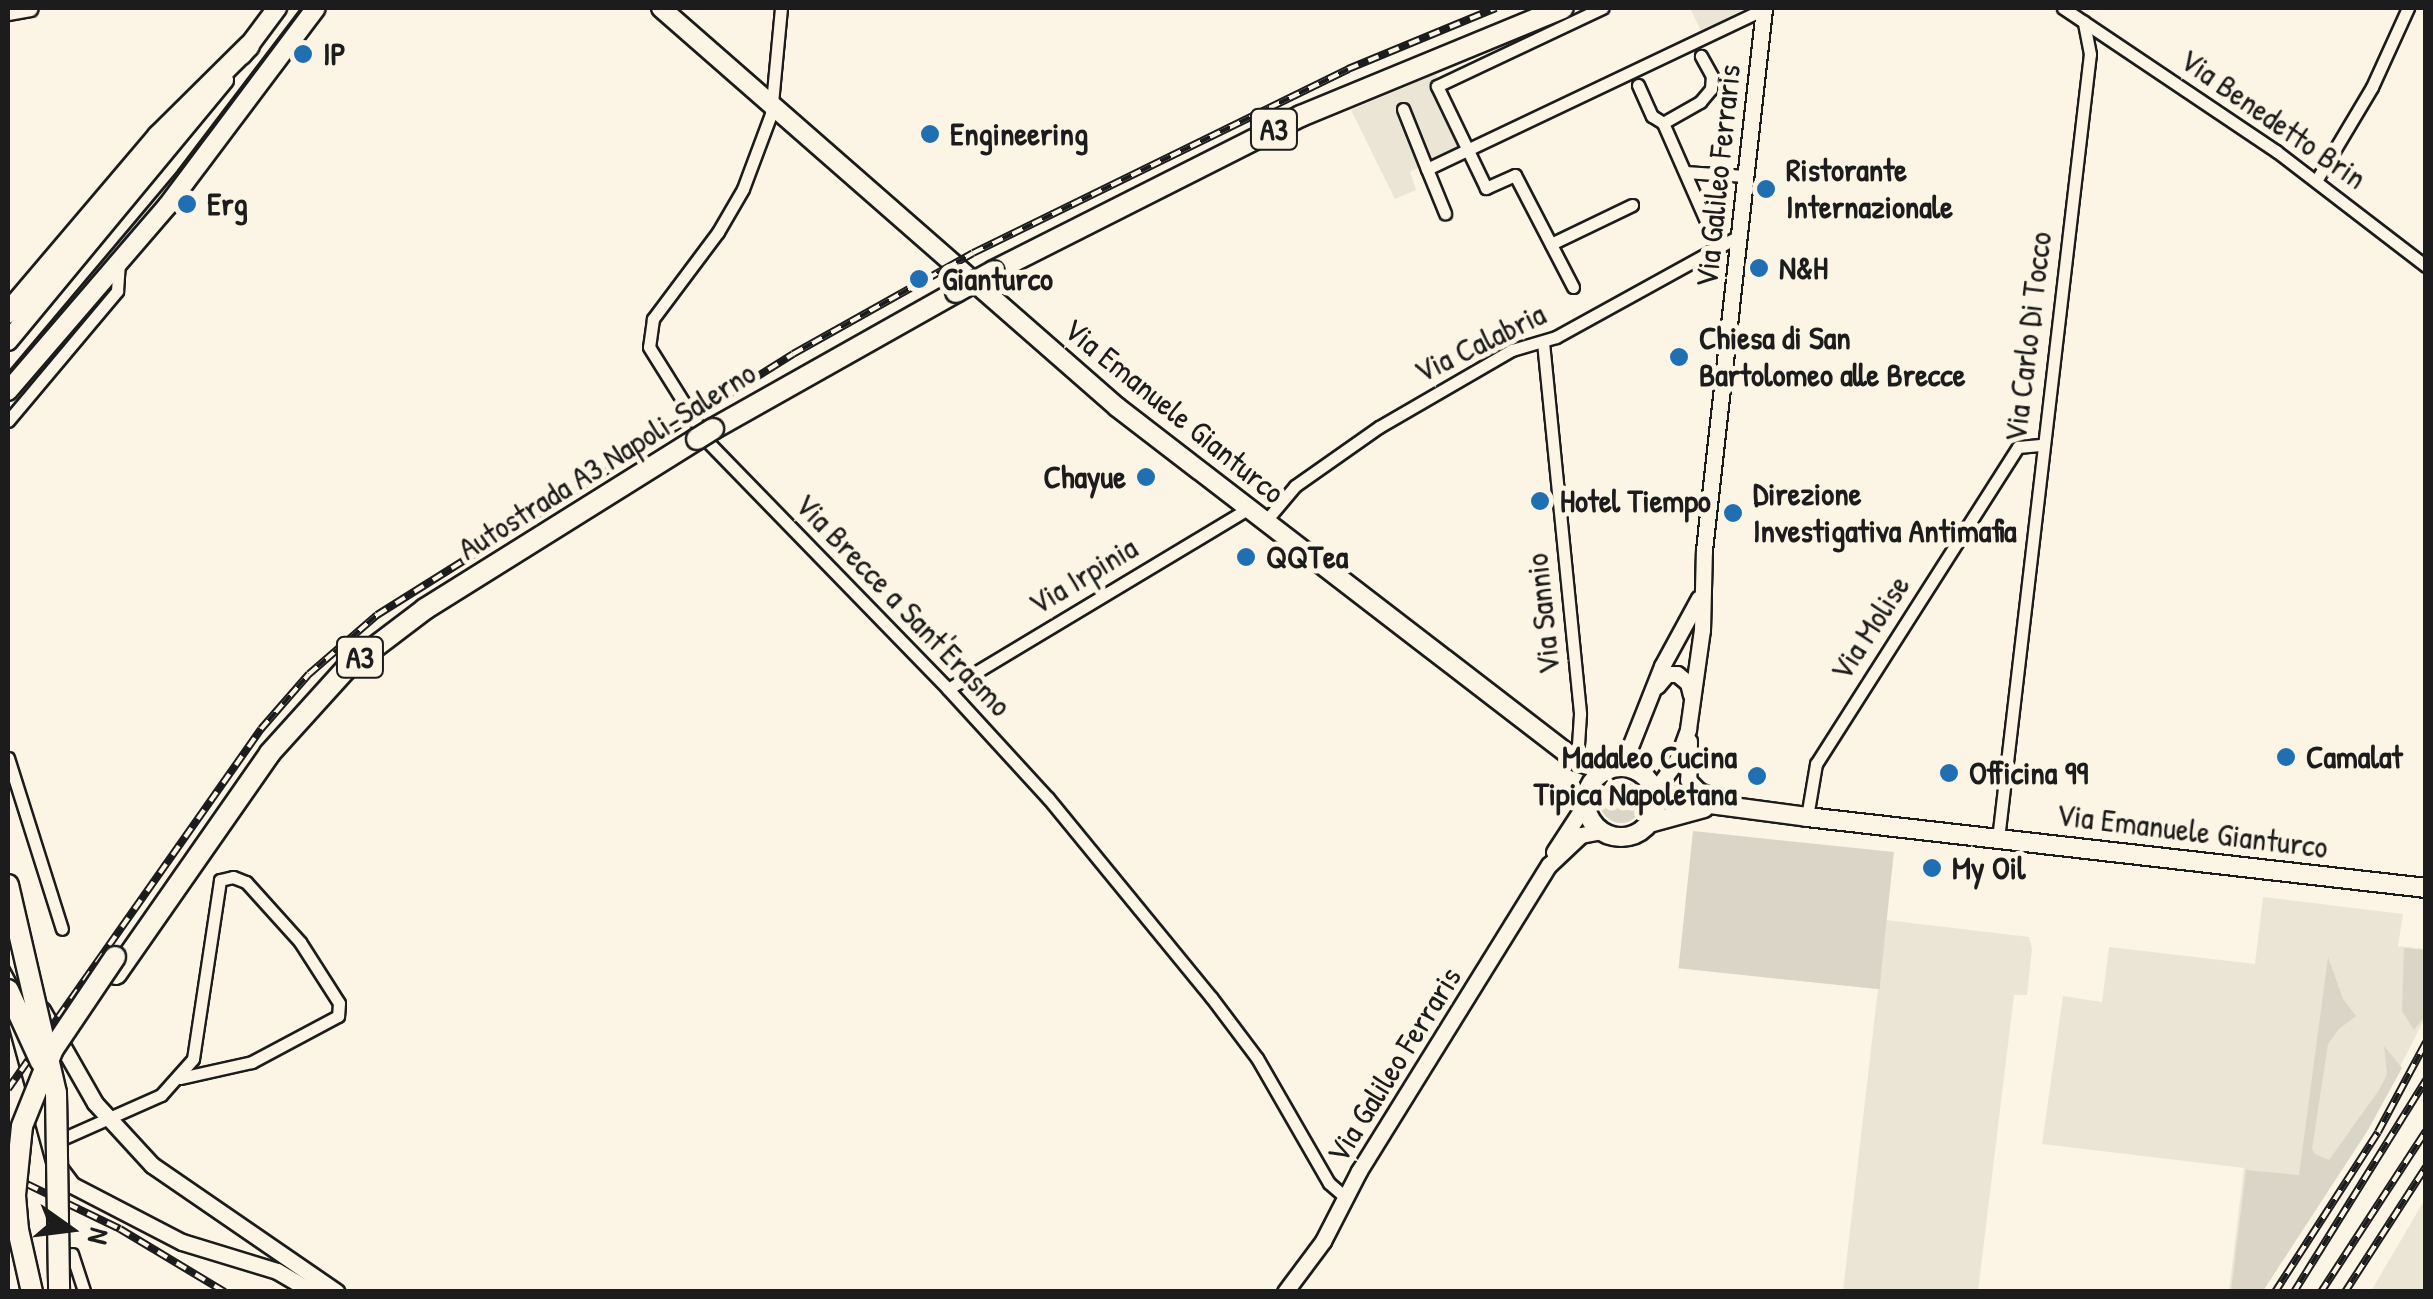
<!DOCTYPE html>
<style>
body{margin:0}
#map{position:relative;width:2433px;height:1299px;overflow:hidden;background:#fcf5e5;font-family:"Patrick Hand",sans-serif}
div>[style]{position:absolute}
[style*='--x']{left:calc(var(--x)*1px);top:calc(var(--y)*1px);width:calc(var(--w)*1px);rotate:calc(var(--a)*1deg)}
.built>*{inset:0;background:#ebe5d6}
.green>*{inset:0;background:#dbd5c8;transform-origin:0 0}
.round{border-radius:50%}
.roads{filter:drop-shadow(2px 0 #1c1c1c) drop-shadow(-2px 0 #1c1c1c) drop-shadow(0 2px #1c1c1c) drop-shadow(0 -2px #1c1c1c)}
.street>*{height:11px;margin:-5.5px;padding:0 5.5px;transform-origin:5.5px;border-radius:5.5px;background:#fcf5e5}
.secondary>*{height:15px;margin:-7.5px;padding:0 7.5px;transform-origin:7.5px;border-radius:7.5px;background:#fcf5e5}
.primary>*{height:18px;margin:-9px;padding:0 9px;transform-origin:9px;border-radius:9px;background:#fcf5e5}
.primary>.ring{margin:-9px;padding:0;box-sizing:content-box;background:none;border:18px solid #fcf5e5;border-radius:50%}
.highway>*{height:20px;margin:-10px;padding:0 10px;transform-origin:10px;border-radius:10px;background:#fcf5e5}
.tram>*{height:2.5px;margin:-1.25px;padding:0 1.25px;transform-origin:1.25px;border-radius:1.25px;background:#1c1c1c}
.rail>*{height:8px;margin-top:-4px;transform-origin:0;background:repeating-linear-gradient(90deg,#fcf5e5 0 11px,#1c1c1c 0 22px);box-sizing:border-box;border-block:2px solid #1c1c1c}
.bridges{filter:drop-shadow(2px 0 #1c1c1c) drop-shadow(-2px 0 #1c1c1c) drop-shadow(0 2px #1c1c1c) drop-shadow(0 -2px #1c1c1c)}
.highway-bridge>*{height:20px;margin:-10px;padding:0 10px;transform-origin:10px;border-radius:10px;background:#fcf5e5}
.dots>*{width:28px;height:28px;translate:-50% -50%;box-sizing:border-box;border:5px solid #fcf5e5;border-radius:50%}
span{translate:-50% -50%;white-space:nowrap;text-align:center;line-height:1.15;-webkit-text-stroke:10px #fcf5e5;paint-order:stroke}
.shield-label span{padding:2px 8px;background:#fcf5e5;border:2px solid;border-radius:8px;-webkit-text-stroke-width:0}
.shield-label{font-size:30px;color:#1c1c1c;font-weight:700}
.poi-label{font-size:32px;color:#1c1c1c;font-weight:700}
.left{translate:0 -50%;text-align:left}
.right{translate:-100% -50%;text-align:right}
.street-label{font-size:32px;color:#1c1c1c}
.frame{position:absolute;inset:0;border:10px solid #1c1c1c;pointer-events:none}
.north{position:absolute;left:20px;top:1179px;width:100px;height:100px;-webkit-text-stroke:8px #fcf5e5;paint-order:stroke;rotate:104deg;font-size:28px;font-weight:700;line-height:40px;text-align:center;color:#1c1c1c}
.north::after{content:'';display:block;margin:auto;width:35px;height:45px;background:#1c1c1c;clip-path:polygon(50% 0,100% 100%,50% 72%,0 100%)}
</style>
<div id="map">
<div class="built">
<div style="clip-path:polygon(1690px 8px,1746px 8px,1701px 31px)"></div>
<div style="clip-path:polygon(1436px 74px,1468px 142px,1410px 172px,1416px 190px,1395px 199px,1351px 110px)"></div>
<div style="clip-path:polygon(2263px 897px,2403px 914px,2398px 946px,2425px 949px,2425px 1018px,2368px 1129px,2262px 1291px,2229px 1291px,2244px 1168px,2042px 1144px,2063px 996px,2102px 1002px,2109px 947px,2255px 964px)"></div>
<div style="clip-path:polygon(1886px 920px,2029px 937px,2032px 949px,2027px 995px,2014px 995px,1978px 1291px,1843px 1291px)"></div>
<div style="clip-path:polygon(2425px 1199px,2425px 1291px,2371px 1291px,2411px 1223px)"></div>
</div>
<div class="green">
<div class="round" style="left:1600px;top:781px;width:42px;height:42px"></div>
<div style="left:1693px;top:831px;width:202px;height:138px;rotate:6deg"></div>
<div style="clip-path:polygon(2404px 948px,2425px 950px,2425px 1016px,2414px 1030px,2402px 1011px)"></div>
<div style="clip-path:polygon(2328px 957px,2343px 999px,2356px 1016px,2339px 1029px,2328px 1044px,2312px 1149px,2315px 1154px,2329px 1160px,2379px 1090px,2387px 1074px,2384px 1046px,2402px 1068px,2368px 1130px,2263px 1291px,2231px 1291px,2246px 1170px,2299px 1175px)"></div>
</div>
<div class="roads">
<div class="street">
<div style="--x:781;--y:8;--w:106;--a:95.4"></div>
<div style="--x:771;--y:114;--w:80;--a:110.5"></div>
<div style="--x:743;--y:189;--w:50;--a:120.2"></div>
<div style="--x:718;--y:232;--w:109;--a:126.8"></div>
<div style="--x:653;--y:319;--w:28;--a:98"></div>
<div style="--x:649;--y:347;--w:113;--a:58"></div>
<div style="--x:709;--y:443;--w:343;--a:45.8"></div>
<div style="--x:948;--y:689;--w:148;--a:47.5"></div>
<div style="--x:1048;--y:798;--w:257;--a:50.7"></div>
<div style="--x:1211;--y:997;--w:76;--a:53"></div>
<div style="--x:1257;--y:1058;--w:144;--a:60.1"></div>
<div style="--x:1329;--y:1183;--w:23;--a:41"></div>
<div style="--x:2063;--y:8;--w:257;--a:33.9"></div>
<div style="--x:2276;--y:151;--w:189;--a:37.5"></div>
<div style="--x:1638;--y:85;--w:34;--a:66"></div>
<div style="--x:1652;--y:116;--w:13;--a:32"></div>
<div style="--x:1663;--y:123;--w:109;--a:66.3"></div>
<div style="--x:1403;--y:109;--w:65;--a:68.2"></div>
<div style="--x:1427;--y:169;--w:373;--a:-25.4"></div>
<div style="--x:1663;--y:123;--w:43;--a:-29.6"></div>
<div style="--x:1700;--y:102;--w:17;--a:-50"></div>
<div style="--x:1711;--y:89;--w:13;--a:-86"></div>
<div style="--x:1712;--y:76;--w:23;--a:-119"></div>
<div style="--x:1427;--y:169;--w:48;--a:67.8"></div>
<div style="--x:1685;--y:172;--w:60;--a:3.8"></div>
<div style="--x:2316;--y:181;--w:109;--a:-59.2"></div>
<div style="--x:2372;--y:87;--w:87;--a:-65.5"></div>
<div style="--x:1551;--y:244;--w:90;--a:-25.7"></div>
<div style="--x:1573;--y:287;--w:126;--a:-117.4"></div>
<div style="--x:1515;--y:175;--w:32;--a:156"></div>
<div style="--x:1486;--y:188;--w:113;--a:-115.7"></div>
<div style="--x:1437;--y:86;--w:183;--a:-25.3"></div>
<div style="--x:1543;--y:342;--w:374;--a:84.3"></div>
<div style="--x:1580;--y:714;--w:47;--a:93.7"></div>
<div style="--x:8;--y:421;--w:170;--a:-50"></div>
<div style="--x:117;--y:291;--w:29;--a:-86"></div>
<div style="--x:1264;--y:523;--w:48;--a:-50"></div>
<div style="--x:1295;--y:486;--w:103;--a:-35.1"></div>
<div style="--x:1379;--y:427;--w:154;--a:-30.1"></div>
<div style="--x:1512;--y:350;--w:46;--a:-16.5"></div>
<div style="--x:1556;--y:337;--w:209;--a:-28.9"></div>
<div style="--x:948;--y:689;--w:348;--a:-31"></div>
<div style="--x:8;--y:758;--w:179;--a:72.5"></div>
<div style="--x:1807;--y:817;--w:54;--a:-80.4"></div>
<div style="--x:1816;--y:764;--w:376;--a:-57.5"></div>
<div style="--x:2018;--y:447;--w:25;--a:-5"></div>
<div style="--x:1998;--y:839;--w:790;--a:-83.32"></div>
<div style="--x:2090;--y:54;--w:33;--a:-101"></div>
<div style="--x:55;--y:1142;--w:116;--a:-23.9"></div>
<div style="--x:161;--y:1095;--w:48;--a:-48.4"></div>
<div style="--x:193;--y:1059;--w:181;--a:-81.4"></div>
<div style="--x:220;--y:880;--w:13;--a:-13"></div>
<div style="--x:233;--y:877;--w:14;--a:21"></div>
<div style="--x:246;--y:882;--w:81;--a:48"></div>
<div style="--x:300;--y:942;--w:72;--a:57.4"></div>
<div style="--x:339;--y:1003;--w:13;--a:94"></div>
<div style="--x:338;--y:1016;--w:98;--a:151.9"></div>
<div style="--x:252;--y:1062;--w:74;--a:167.5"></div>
<div style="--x:72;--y:1254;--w:40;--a:72"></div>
</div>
<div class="secondary">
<div style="--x:8;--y:12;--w:22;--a:-10"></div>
<div style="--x:1657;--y:686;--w:16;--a:-50"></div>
<div style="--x:1667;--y:674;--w:10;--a:0"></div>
<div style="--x:1677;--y:674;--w:14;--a:39"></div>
<div style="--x:1688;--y:683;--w:12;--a:76"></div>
<div style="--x:1689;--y:741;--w:39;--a:91"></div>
<div style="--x:1688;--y:780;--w:16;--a:45"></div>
<div style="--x:1699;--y:791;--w:26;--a:21"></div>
<div style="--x:1622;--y:767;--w:109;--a:-68.4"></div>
<div style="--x:1662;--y:666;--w:77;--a:-61.4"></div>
<div style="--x:1654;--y:792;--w:39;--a:-54"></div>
<div style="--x:1677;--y:760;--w:33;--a:-70"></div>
<div style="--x:1688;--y:729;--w:100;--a:-82"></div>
<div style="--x:1702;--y:630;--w:80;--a:-88.6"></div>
<div style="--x:1704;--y:550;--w:545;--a:-83.68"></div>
<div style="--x:1554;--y:852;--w:59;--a:-56.9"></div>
<div style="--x:8;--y:946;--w:34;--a:62"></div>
<div style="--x:42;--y:1010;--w:107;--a:60.3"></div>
<div style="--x:95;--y:1103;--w:84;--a:47.4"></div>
<div style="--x:152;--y:1165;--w:224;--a:34.5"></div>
<div style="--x:17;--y:1026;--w:140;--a:74.7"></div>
<div style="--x:54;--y:1161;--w:30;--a:53"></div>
<div style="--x:72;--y:1185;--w:124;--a:27.4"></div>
<div style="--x:182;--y:1242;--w:99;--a:17"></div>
<div style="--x:277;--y:1271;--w:42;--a:30.3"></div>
<div style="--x:1285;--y:1292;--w:64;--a:-53.3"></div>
<div style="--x:1323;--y:1241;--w:79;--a:-62.8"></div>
<div style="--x:1359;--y:1171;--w:360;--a:-58.2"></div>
<div style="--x:1549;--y:865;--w:44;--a:-43.2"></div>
<div style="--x:1581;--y:835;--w:20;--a:-11"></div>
</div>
<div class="primary">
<div style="--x:661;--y:8;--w:606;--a:41.19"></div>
<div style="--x:1117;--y:407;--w:580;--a:37.58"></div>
<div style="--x:1577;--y:761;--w:31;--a:19"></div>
<div style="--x:242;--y:55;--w:59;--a:-53.3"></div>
<div style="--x:8;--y:341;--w:339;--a:-50.4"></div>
<div style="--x:8;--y:391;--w:245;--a:-49.3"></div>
<div style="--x:168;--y:205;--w:246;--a:-53.1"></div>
<div class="ring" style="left:1586px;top:767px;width:52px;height:52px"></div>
<div style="--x:1654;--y:792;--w:42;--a:13.7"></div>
<div style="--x:1695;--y:802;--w:113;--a:7.6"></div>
<div style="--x:1807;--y:817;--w:623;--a:6.54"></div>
<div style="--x:1649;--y:823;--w:57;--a:-15.3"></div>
</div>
<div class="highway">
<div style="--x:994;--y:271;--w:344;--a:-26.8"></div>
<div style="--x:1301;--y:116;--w:283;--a:-22.4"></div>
<div style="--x:8;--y:313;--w:232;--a:-49.7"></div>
<div style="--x:158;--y:136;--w:128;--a:-44.7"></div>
<div style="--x:713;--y:429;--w:279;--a:-29.4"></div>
<div style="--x:116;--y:974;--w:269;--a:-55.1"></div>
<div style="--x:270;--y:753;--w:113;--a:-47.9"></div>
<div style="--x:346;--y:669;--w:99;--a:-37.2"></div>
<div style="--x:425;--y:609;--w:321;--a:-32"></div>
<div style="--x:8;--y:1241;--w:53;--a:75.7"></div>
</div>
</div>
<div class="tram">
<div style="--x:8;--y:372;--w:264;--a:-49.9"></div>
<div style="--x:178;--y:170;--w:203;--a:-52.8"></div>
</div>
<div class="rail">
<div style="--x:8;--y:1089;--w:440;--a:-54.9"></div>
<div style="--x:261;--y:729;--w:73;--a:-48.9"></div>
<div style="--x:309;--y:674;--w:90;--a:-40.9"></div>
<div style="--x:377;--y:615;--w:491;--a:-32.1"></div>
<div style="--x:793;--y:354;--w:206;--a:-29.3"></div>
<div style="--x:973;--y:253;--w:418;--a:-26.1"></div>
<div style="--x:1348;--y:69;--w:160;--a:-22.4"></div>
<div style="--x:8;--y:1175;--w:124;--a:25.7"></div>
<div style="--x:120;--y:1229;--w:122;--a:31"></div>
<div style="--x:2275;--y:1292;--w:190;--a:-57.2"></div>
<div style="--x:2378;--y:1132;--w:102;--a:-61.9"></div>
<div style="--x:2294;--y:1292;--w:250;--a:-58.1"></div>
<div style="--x:2321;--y:1292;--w:192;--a:-56.9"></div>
<div style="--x:2345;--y:1292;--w:149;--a:-57.1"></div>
</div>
<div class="bridges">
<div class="highway-bridge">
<div style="--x:956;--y:292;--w:43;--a:-28.9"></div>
<div style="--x:697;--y:439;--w:19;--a:-32"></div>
<div style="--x:8;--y:885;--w:213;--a:77"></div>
<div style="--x:56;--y:1093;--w:199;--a:89.1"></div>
<div style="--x:8;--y:990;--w:79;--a:65.4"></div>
<div style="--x:32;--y:1292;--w:64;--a:-102.7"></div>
<div style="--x:18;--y:1230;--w:35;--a:-95"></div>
<div style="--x:15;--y:1195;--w:69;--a:-84.2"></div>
<div style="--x:22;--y:1126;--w:83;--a:-68.1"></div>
<div style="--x:53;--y:1049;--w:111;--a:-56"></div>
</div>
</div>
<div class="dots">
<div style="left:303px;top:54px;background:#1f6fb2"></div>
<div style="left:930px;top:134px;background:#1f6fb2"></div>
<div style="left:1766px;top:189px;background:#1f6fb2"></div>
<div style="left:187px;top:204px;background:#1f6fb2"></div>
<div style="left:1759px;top:268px;background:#1f6fb2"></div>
<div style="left:919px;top:279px;background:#1f6fb2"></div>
<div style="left:1679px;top:357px;background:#1f6fb2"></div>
<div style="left:1146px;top:477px;background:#1f6fb2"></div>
<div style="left:1540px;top:501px;background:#1f6fb2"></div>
<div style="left:1733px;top:513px;background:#1f6fb2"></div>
<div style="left:1246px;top:557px;background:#1f6fb2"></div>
<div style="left:2286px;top:757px;background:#1f6fb2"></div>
<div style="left:1949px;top:773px;background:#1f6fb2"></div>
<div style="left:1757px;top:776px;background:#1f6fb2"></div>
<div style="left:1932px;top:868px;background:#1f6fb2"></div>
</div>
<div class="shield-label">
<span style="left:1274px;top:129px">A3</span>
<span style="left:360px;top:657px">A3</span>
</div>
<div class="poi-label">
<span class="left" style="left:323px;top:54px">IP</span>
<span class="left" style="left:950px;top:134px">Engineering</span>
<span class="left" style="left:1786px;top:189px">Ristorante<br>Internazionale</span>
<span class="left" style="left:207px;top:204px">Erg</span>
<span class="left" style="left:1779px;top:268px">N&amp;H</span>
<span class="left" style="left:942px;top:279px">Gianturco</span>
<span class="left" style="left:1699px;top:357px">Chiesa di San<br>Bartolomeo alle Brecce</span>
<span class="right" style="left:1126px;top:477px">Chayue</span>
<span class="left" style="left:1753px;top:513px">Direzione<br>Investigativa Antimafia</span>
<span class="left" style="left:1560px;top:501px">Hotel Tiempo</span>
<span class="left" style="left:1266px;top:557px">QQTea</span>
<span class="left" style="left:2306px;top:757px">Camalat</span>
<span class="right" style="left:1737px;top:776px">Madaleo Cucina<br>Tipica Napoletana</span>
<span class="left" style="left:1969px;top:773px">Officina 99</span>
<span class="left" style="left:1952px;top:868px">My Oil</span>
</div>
<div class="street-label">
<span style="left:2273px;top:119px;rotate:35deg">Via Benedetto Brin</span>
<span style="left:1718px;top:176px;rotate:-84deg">Via Galileo Ferraris</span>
<span style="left:2028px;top:337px;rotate:-83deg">Via Carlo Di Tocco</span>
<span style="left:1480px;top:343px;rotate:-26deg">Via Calabria</span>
<span style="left:1174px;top:411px;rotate:39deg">Via Emanuele Gianturco</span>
<span style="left:607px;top:461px;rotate:-32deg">Autostrada A3 Napoli-Salerno</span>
<span style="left:1083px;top:576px;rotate:-31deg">Via Irpinia</span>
<span style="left:903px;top:605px;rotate:46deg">Via Brecce a Sant'Erasmo</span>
<span style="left:1543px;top:614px;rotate:-96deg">Via Sannio</span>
<span style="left:1870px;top:628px;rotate:-57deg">Via Molise</span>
<span style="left:2192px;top:831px;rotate:7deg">Via Emanuele Gianturco</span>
<span style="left:1394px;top:1065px;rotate:-58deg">Via Galileo Ferraris</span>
</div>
<div class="frame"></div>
<div class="north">N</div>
</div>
